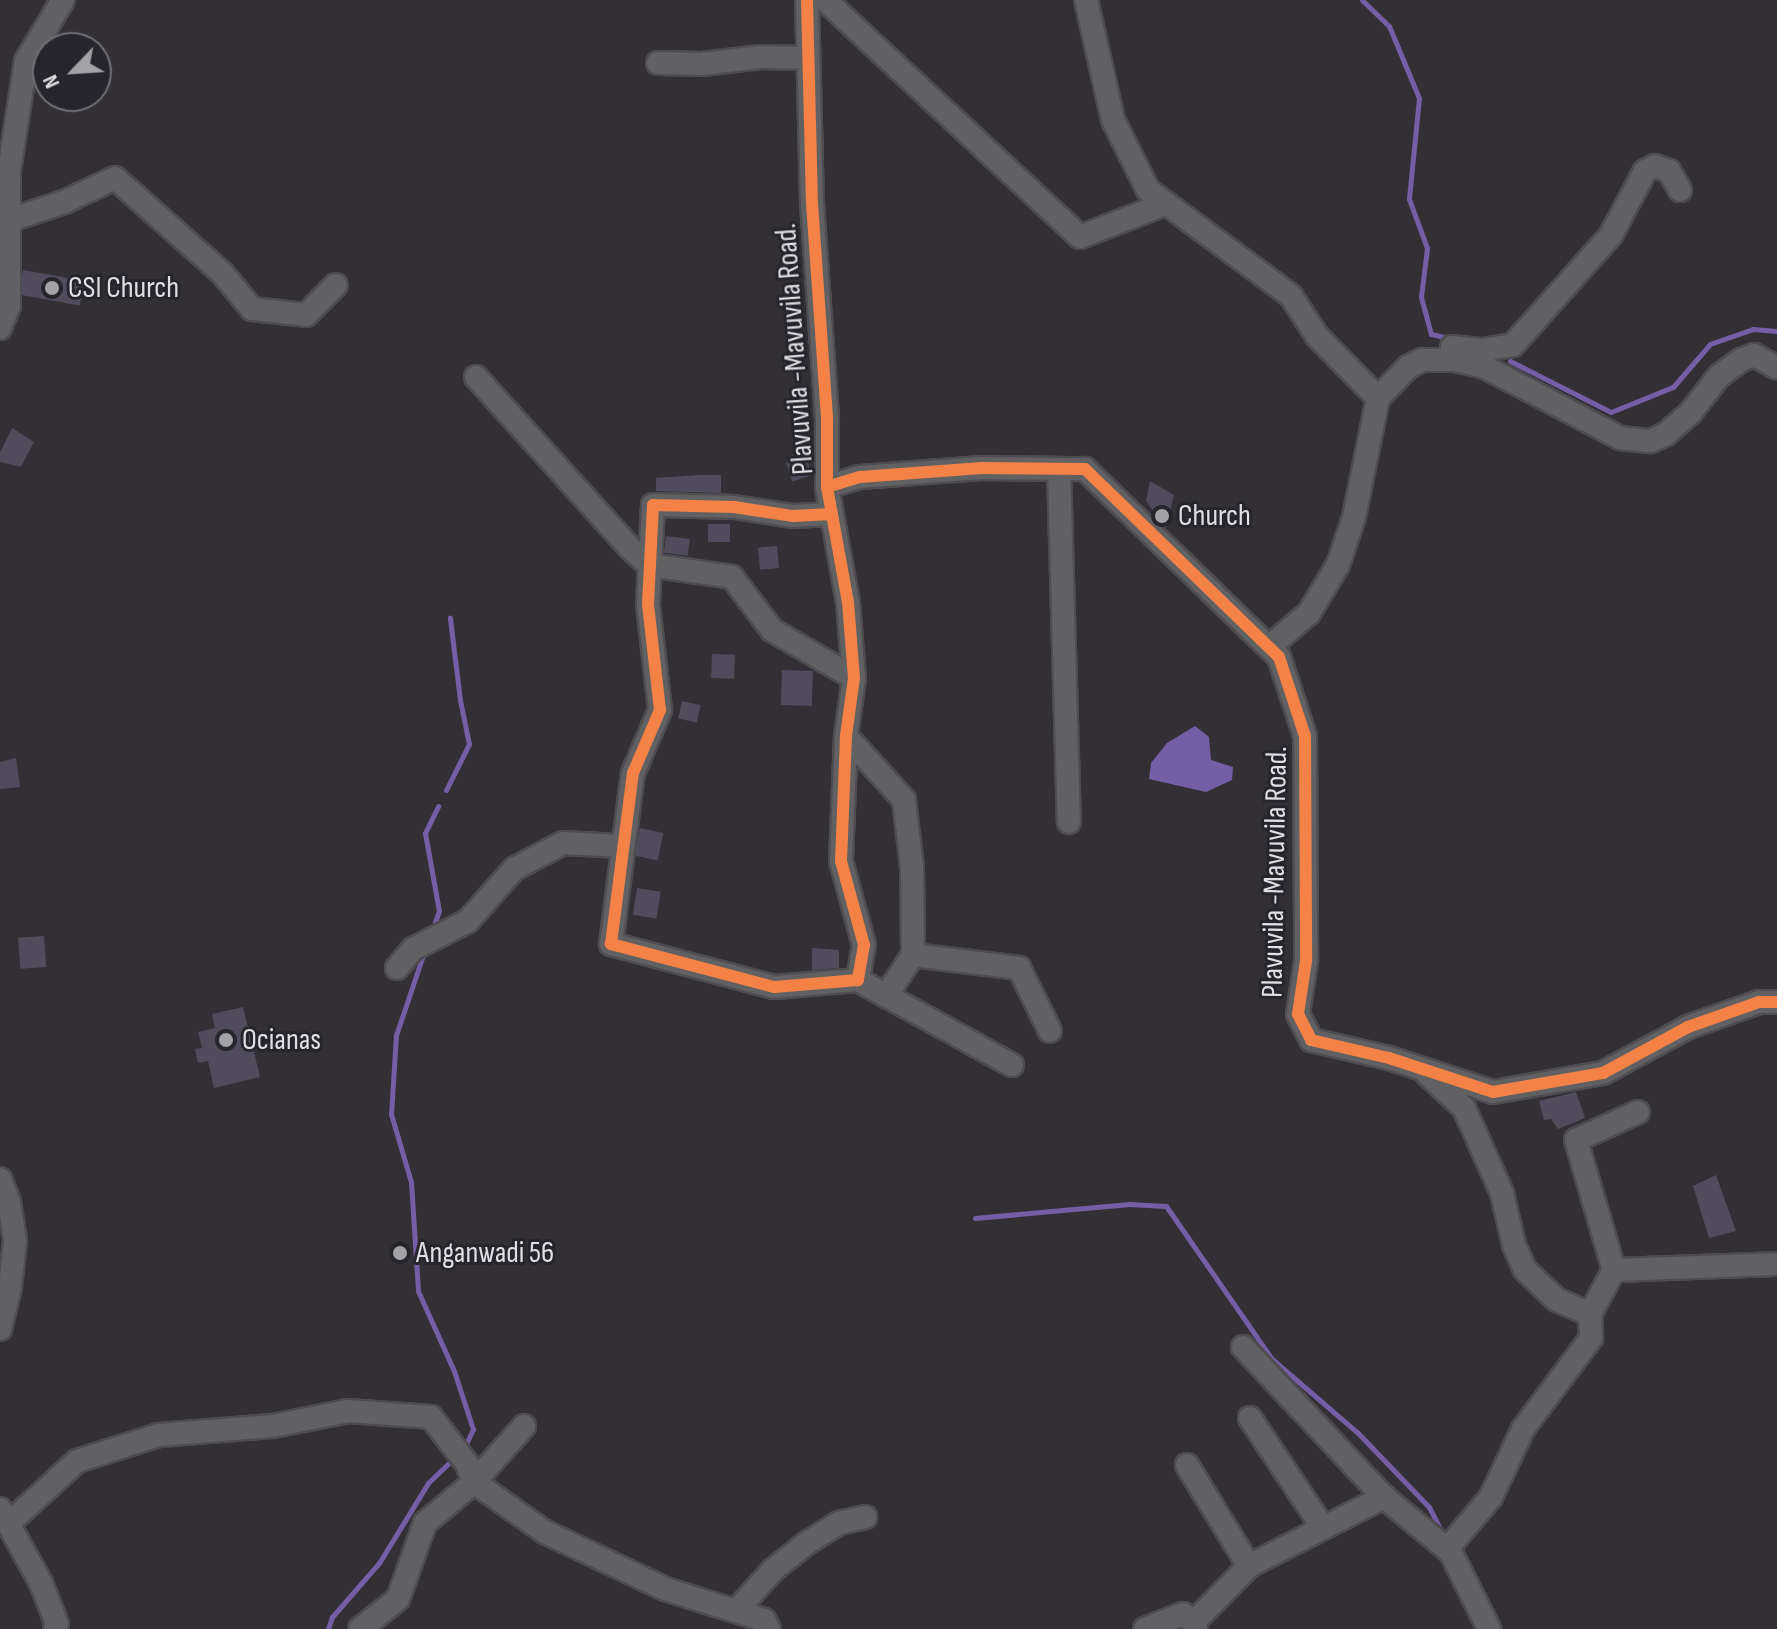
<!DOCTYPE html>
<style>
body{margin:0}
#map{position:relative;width:1777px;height:1629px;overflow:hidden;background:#323035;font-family:"Sofia Sans Condensed",sans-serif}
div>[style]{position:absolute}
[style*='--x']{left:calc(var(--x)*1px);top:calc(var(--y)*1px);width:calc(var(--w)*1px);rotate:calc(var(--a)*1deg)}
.water>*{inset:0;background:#745ea6}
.stream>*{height:5px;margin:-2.5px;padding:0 2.5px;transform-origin:2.5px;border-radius:2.5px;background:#745ea6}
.building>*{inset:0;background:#514c5d;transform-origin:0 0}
.roads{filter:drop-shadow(2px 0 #4e4c50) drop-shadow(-2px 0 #4e4c50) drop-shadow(0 2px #4e4c50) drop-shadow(0 -2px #4e4c50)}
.minor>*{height:22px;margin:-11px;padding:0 11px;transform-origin:11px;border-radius:11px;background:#616163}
.cycleway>*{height:12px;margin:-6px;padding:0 6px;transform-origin:6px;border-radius:6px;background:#f48246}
.dots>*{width:22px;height:22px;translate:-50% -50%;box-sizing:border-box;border:4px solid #27252c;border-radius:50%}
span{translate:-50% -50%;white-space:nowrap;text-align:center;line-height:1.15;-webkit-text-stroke:6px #27252c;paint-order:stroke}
.poi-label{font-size:30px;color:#e0dfe3}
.left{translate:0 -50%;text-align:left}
.street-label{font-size:30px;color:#e0dfe3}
.north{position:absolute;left:32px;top:32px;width:80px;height:80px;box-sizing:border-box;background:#27252c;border:2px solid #716f75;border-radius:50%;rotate:245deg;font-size:22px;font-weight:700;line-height:32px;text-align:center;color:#e0dfe3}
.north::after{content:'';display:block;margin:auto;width:28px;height:36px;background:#a3a2a6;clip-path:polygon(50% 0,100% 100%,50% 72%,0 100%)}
</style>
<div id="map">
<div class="water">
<div style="clip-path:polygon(1195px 726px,1209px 737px,1211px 760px,1233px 767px,1232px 780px,1206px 792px,1149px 779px,1151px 763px,1167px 743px)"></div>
</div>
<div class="stream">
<div style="--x:1362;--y:0;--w:37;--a:44"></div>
<div style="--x:1389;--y:26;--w:78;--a:67.4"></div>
<div style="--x:1419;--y:98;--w:101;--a:95.7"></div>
<div style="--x:1409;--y:199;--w:52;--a:69.8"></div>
<div style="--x:1427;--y:248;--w:49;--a:97"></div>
<div style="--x:1421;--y:297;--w:38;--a:75"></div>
<div style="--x:1431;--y:334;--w:23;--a:13"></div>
<div style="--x:1510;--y:361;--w:113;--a:26.8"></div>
<div style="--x:1611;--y:412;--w:67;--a:-22"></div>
<div style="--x:1673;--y:387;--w:57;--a:-49.3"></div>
<div style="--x:1710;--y:344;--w:46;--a:-19.2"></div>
<div style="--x:1753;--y:329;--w:24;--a:5"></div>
<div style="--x:446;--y:790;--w:51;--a:-63.4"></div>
<div style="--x:469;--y:744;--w:45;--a:-101.6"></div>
<div style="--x:460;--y:700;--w:83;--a:-97"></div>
<div style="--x:432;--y:931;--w:21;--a:-71"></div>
<div style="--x:439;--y:911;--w:79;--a:-100.2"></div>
<div style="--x:425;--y:833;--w:30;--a:-64"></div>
<div style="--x:424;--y:952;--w:88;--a:108.6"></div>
<div style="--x:396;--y:1035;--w:79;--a:93.6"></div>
<div style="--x:391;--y:1114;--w:71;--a:73.6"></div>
<div style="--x:411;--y:1182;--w:109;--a:86.3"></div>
<div style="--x:418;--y:1291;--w:88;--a:65.8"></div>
<div style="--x:454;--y:1371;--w:61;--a:71.9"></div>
<div style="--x:473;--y:1429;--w:21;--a:115"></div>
<div style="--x:975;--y:1218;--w:155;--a:-5.2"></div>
<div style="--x:1129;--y:1204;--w:37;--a:3"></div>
<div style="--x:1166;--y:1206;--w:186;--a:55.3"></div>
<div style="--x:1272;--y:1359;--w:112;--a:40.7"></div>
<div style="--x:1357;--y:1432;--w:104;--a:46.2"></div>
<div style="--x:1429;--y:1507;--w:30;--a:63"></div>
<div style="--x:328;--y:1629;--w:13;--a:-72"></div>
<div style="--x:332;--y:1617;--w:72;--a:-49"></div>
<div style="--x:379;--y:1563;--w:94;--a:-58.5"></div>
<div style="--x:428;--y:1483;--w:36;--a:-44"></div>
</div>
<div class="building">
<div style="left:23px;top:270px;width:62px;height:25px;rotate:10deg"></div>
<div style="clip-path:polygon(12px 428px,34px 442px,21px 467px,0 462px,0 453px)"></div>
<div style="left:806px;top:456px;width:20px;height:21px;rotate:72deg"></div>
<div style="clip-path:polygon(700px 475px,721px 475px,721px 493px,656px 491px,656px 478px)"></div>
<div style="clip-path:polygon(1150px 481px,1174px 495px,1166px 528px,1146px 501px)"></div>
<div style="left:730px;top:524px;width:18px;height:22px;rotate:90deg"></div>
<div style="left:666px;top:536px;width:24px;height:17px;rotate:7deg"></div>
<div style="left:777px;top:546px;width:22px;height:19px;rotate:85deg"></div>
<div style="left:712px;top:654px;width:23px;height:24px;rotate:2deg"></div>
<div style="left:782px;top:670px;width:31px;height:35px;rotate:2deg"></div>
<div style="left:682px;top:701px;width:19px;height:18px;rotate:12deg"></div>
<div style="clip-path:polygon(16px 758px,20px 787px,0 789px,0 762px)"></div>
<div style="left:640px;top:828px;width:24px;height:28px;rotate:12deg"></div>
<div style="left:637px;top:888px;width:24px;height:27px;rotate:9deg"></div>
<div style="left:44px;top:936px;width:31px;height:26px;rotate:86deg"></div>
<div style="clip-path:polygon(812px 948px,839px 950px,839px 968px,812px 970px)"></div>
<div style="clip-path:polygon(243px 1007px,260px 1077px,214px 1088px,208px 1061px,198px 1063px,195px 1049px,202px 1048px,198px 1032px,215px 1028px,212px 1014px)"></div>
<div style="clip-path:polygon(1576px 1092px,1585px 1118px,1558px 1129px,1551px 1119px,1544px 1120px,1539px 1101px)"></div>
<div style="clip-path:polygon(1716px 1175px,1736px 1231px,1709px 1238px,1693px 1186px)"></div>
</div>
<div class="roads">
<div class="minor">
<div style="--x:807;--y:0;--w:203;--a:88.6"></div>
<div style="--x:812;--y:203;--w:217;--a:86"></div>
<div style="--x:827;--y:419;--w:68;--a:90"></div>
<div style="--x:827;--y:487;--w:117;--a:79.7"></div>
<div style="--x:848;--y:602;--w:76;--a:85.5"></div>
<div style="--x:854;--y:678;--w:59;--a:97.9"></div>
<div style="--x:846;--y:736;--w:125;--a:92.3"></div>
<div style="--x:841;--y:861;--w:87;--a:74.7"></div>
<div style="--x:864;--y:945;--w:36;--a:100"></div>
<div style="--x:858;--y:980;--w:84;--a:175.2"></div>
<div style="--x:774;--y:987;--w:169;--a:-165.2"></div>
<div style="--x:611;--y:944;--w:172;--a:-82.7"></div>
<div style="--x:633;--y:773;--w:69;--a:-66.8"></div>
<div style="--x:660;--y:710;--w:107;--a:-96.5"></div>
<div style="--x:648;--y:604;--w:99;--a:-87.1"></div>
<div style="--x:653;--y:505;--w:81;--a:1.4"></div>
<div style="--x:734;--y:507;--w:60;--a:8.7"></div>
<div style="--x:793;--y:516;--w:39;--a:-3"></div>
<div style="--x:825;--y:0;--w:348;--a:42.9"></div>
<div style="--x:1080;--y:237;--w:91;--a:-21.2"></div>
<div style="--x:1086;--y:0;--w:123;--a:77.3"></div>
<div style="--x:1113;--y:120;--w:78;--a:63.4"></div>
<div style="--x:1148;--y:190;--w:178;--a:36.5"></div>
<div style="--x:1291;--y:296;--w:48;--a:57"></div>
<div style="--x:1317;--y:336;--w:87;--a:45.5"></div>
<div style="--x:658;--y:63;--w:44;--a:1.3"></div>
<div style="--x:702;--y:64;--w:59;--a:-6.8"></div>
<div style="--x:761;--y:57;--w:47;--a:1.2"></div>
<div style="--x:7;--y:221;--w:60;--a:-18.4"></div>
<div style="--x:64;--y:202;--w:56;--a:-25.2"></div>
<div style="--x:115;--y:178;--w:144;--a:41.6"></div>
<div style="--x:223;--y:274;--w:45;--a:50.4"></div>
<div style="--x:252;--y:309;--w:54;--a:6.3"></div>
<div style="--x:306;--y:315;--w:42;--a:-45"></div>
<div style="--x:0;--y:328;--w:24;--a:-68"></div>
<div style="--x:9;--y:306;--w:135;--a:-90"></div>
<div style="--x:9;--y:171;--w:111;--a:-81.2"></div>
<div style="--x:26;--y:61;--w:71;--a:-58.8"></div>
<div style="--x:1452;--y:347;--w:30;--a:6"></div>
<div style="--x:1482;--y:350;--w:31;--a:-9"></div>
<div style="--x:1513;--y:345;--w:147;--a:-48.3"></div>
<div style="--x:1611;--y:235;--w:72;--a:-62"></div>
<div style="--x:1645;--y:171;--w:11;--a:-27"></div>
<div style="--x:1655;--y:166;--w:15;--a:20"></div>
<div style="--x:1669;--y:171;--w:22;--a:60"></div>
<div style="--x:476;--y:377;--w:229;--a:48"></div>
<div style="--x:629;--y:547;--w:27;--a:42"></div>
<div style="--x:649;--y:565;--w:84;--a:8.2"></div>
<div style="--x:732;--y:577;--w:66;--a:53"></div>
<div style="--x:772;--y:630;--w:95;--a:30.3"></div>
<div style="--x:1059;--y:469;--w:353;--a:88.4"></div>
<div style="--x:827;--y:487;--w:34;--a:-17"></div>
<div style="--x:860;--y:477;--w:122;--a:-4.2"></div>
<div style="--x:982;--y:468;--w:103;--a:0.6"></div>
<div style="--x:1085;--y:469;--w:270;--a:44.1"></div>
<div style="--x:1279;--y:657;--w:83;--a:71.8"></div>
<div style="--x:1305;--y:736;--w:225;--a:89.7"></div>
<div style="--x:1306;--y:961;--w:54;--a:98.6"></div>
<div style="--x:1298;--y:1014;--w:29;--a:63"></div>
<div style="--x:1311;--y:1040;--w:80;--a:13"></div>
<div style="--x:1389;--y:1058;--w:109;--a:18.1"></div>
<div style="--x:1493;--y:1092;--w:112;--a:-9.8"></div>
<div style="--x:1603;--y:1073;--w:97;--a:-28.4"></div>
<div style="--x:1688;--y:1027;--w:75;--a:-19.4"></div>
<div style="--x:1759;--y:1002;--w:18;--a:0"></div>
<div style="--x:1269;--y:647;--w:52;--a:-40.4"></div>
<div style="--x:1309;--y:613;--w:56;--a:-58.9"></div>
<div style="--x:1338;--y:565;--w:51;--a:-71.6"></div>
<div style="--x:1354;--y:517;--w:121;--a:-78.6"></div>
<div style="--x:1378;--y:398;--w:43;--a:-45.9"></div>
<div style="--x:1408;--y:367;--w:16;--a:-27"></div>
<div style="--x:1422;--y:360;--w:33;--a:0"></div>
<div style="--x:1455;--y:360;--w:31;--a:13"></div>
<div style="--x:1485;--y:367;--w:153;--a:27.7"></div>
<div style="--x:1620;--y:438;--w:31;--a:6"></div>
<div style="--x:1651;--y:441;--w:17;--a:-25"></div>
<div style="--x:1666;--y:434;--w:33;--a:-41"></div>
<div style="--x:1691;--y:412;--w:46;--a:-52.1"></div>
<div style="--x:1719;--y:376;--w:27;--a:-36"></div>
<div style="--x:1741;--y:360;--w:14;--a:-21"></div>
<div style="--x:1754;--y:355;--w:26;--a:29"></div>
<div style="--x:846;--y:736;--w:86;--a:47.8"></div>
<div style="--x:904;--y:800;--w:67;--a:83.2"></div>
<div style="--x:912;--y:867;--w:88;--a:89.3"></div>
<div style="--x:913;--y:955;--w:49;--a:123.4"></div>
<div style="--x:913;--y:955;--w:107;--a:7"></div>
<div style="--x:1019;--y:968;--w:70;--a:63.8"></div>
<div style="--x:397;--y:968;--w:25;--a:-50"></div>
<div style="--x:413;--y:949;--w:62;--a:-27"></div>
<div style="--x:468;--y:921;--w:69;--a:-48.5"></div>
<div style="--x:514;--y:869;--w:55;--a:-28"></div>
<div style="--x:563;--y:843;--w:58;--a:3"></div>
<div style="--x:858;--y:980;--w:176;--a:28.9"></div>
<div style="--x:1428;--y:1075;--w:49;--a:42.5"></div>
<div style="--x:1464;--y:1108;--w:93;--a:65.9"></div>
<div style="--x:1502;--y:1193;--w:53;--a:77"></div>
<div style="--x:1514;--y:1245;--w:27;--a:66"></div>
<div style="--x:1525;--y:1270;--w:44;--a:43.2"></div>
<div style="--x:1557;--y:1300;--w:36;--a:23"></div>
<div style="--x:1638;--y:1112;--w:68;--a:155.7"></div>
<div style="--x:1576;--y:1140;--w:135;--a:73.7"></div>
<div style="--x:1614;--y:1270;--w:163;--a:-2.1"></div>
<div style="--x:0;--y:1179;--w:25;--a:69"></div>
<div style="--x:9;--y:1202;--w:39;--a:81"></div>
<div style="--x:15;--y:1241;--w:46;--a:96.2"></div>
<div style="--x:10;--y:1287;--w:43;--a:103.4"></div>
<div style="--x:1243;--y:1347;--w:206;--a:46.8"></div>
<div style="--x:1250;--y:1418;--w:132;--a:56.4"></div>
<div style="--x:1187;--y:1465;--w:119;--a:58.5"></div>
<div style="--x:0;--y:1509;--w:85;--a:61"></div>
<div style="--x:41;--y:1583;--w:44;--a:68.7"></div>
<div style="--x:57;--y:1624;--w:5;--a:112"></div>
<div style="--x:8;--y:1524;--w:93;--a:-42.4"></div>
<div style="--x:77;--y:1461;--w:86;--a:-17.6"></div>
<div style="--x:159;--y:1435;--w:114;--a:-4.5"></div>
<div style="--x:273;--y:1426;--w:76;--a:-11.3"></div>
<div style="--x:348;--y:1411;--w:83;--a:4.1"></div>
<div style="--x:431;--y:1417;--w:59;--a:52.5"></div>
<div style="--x:467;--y:1464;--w:19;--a:69"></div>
<div style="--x:474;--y:1482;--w:75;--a:-48.2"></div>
<div style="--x:1448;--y:1547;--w:92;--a:63.4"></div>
<div style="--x:736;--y:1611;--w:55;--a:-47.9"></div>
<div style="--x:773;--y:1570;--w:43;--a:-38.5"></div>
<div style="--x:807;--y:1543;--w:38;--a:-32"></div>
<div style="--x:839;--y:1523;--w:27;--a:-13"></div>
<div style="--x:360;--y:1629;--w:48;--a:-38.3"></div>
<div style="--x:398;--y:1599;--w:81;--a:-70.4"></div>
<div style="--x:425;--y:1523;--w:64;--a:-39.9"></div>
<div style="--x:474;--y:1482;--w:87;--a:35.2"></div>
<div style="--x:545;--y:1532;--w:133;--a:25.4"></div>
<div style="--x:665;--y:1589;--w:104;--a:17.4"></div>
<div style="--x:764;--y:1620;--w:10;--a:61"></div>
<div style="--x:1145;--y:1629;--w:41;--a:-21.5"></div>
<div style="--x:1183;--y:1614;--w:14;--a:36"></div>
<div style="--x:1196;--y:1629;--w:7;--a:-106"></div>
<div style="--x:1194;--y:1622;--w:78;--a:-45.5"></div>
<div style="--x:1249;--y:1566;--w:152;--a:-27.1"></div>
<div style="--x:1384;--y:1497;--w:82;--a:39.5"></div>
<div style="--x:1447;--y:1549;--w:68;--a:-49.8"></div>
<div style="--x:1491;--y:1497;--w:75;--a:-64.8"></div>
<div style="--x:1523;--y:1429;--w:114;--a:-53.2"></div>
<div style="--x:1591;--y:1338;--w:24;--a:-92"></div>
<div style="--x:1590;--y:1314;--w:50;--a:-61.4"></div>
</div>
</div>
<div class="cycleway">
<div style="--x:807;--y:0;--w:203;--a:88.6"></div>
<div style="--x:812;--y:203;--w:217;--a:86"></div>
<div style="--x:827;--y:419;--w:68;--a:90"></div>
<div style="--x:827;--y:487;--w:117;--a:79.7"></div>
<div style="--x:848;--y:602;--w:76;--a:85.5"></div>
<div style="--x:854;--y:678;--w:59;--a:97.9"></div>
<div style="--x:846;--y:736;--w:125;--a:92.3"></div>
<div style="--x:841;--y:861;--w:87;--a:74.7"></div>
<div style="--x:864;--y:945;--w:36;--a:100"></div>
<div style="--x:858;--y:980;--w:84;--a:175.2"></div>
<div style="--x:774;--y:987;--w:169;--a:-165.2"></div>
<div style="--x:611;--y:944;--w:172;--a:-82.7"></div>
<div style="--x:633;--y:773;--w:69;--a:-66.8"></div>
<div style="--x:660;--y:710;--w:107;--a:-96.5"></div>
<div style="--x:648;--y:604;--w:99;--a:-87.1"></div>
<div style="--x:653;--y:505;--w:81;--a:1.4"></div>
<div style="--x:734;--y:507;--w:60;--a:8.7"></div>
<div style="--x:793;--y:516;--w:39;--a:-3"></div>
<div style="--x:827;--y:487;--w:34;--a:-17"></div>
<div style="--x:860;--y:477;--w:122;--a:-4.2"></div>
<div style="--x:982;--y:468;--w:103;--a:0.6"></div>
<div style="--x:1085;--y:469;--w:270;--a:44.1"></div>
<div style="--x:1279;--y:657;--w:83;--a:71.8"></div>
<div style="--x:1305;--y:736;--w:225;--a:89.7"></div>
<div style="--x:1306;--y:961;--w:54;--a:98.6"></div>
<div style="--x:1298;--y:1014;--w:29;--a:63"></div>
<div style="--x:1311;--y:1040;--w:80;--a:13"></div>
<div style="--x:1389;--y:1058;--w:109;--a:18.1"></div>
<div style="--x:1493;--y:1092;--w:112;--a:-9.8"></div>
<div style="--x:1603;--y:1073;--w:97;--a:-28.4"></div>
<div style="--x:1688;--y:1027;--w:75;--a:-19.4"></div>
<div style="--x:1759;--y:1002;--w:18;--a:0"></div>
</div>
<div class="dots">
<div style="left:52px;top:288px;background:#a3a2a6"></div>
<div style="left:1162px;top:516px;background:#a3a2a6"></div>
<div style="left:226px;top:1040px;background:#a3a2a6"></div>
<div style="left:400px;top:1253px;background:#a3a2a6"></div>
</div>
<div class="poi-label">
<span class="left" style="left:68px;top:288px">CSI Church</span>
<span class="left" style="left:1178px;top:516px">Church</span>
<span class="left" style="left:242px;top:1040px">Ocianas</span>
<span class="left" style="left:416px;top:1253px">Anganwadi 56</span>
</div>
<div class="street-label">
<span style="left:795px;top:349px;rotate:-94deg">Plavuvila -Mavuvila Road.</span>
<span style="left:1275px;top:872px;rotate:-89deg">Plavuvila -Mavuvila Road.</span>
</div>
<div class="north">N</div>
</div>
